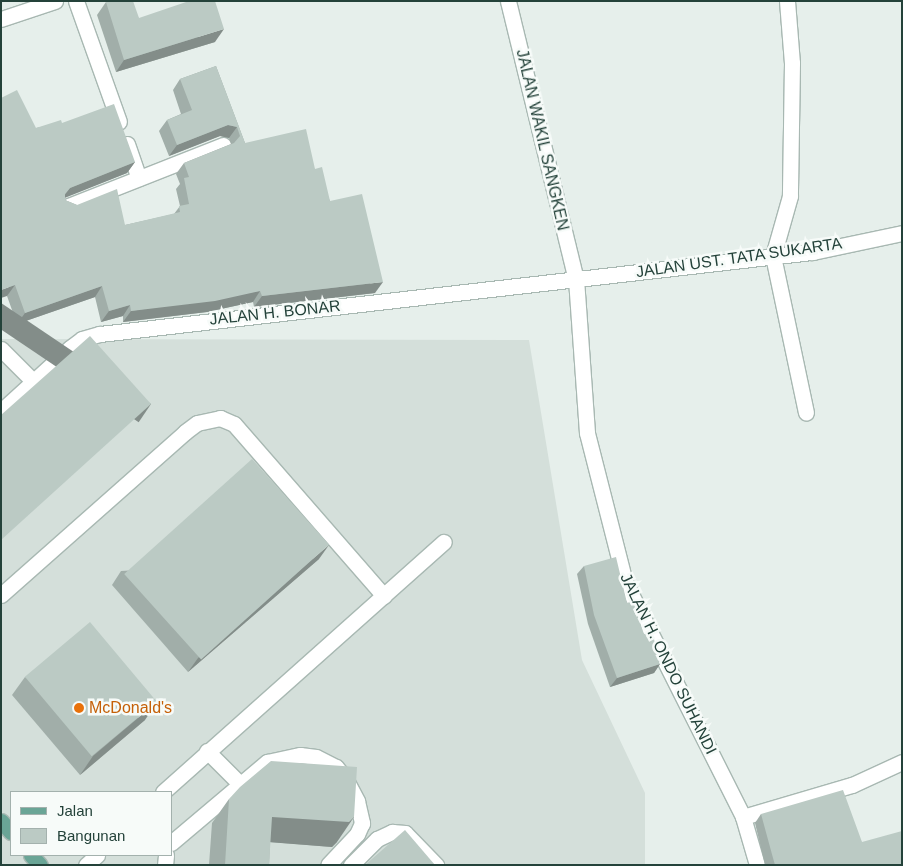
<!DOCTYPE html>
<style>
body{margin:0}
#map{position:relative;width:903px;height:866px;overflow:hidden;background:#e6efeb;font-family:Arial,sans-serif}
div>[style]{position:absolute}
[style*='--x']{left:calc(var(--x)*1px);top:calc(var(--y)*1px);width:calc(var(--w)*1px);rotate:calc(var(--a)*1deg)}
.built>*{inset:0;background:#d4dfda}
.roads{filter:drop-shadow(1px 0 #a8b8b2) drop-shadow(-1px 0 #a8b8b2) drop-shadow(0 1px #a8b8b2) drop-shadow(0 -1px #a8b8b2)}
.minor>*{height:15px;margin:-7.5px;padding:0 7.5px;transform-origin:7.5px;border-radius:7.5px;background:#fff}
.major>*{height:15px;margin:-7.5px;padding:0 7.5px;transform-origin:7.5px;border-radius:7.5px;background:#6aa596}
.wall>*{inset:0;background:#a1aea9}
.shaded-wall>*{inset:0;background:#838d89;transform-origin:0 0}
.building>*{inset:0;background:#bbcac4;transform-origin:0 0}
.dots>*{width:14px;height:14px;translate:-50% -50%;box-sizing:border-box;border:2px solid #f7fbf9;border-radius:50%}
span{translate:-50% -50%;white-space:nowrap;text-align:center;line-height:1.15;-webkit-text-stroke:5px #f7fbf9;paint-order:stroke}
.street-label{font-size:16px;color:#24423a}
.food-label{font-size:16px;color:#c56008}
.left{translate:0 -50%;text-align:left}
.frame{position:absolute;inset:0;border:2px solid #24423a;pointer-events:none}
.legend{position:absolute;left:10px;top:791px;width:162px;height:65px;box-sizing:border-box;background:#f7fbf9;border:1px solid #a3b1ad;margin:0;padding:6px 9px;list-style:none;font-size:15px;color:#24423a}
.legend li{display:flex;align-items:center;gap:10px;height:25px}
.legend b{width:25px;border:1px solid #a3b1ad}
</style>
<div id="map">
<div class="built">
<div style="clip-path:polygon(evenodd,1px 339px,529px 340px,582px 660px,645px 793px,645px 865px,1px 865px,1px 339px,11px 792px,171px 792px,171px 855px,11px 855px,11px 792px)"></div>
</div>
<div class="roads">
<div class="minor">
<div style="--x:76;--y:1;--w:128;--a:70.4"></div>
<div style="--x:508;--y:1;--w:286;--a:76.3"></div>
<div style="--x:576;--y:279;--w:154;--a:85.9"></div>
<div style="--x:587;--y:433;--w:154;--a:75.7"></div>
<div style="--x:625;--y:582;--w:263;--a:63.3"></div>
<div style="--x:743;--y:817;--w:50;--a:73.7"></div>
<div style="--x:787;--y:1;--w:62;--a:85.4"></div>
<div style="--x:792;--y:63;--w:133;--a:90.9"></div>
<div style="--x:790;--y:196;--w:62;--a:105.8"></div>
<div style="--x:773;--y:256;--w:160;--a:78.1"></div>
<div style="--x:1;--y:19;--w:57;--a:-18.4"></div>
<div style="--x:127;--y:144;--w:36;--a:71"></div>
<div style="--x:66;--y:207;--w:169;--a:-21.5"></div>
<div style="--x:1;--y:349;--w:47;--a:45"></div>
<div style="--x:1;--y:411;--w:93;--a:-42.4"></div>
<div style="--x:70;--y:348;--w:15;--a:-37"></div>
<div style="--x:82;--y:339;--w:19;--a:-16"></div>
<div style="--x:100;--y:334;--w:717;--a:-6.57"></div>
<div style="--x:812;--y:252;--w:92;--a:-11.9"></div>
<div style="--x:1;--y:595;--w:246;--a:-41.5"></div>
<div style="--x:185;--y:432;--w:15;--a:-37"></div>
<div style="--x:197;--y:423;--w:24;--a:-12"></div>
<div style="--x:220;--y:418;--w:15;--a:23"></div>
<div style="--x:234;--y:424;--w:228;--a:48.9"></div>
<div style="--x:207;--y:751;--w:45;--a:45"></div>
<div style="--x:163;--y:792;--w:376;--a:-41.7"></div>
<div style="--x:743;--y:817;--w:114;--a:-16.4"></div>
<div style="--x:852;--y:785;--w:55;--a:-24.7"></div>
<div style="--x:171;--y:843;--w:126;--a:-40.2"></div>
<div style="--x:267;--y:762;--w:34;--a:-12"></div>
<div style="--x:300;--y:755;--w:16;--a:7"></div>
<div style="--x:316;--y:757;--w:22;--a:27"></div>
<div style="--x:336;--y:767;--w:14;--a:51"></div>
<div style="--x:345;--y:778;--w:26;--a:62"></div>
<div style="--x:357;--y:801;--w:23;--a:77"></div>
<div style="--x:362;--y:823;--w:12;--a:114"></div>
<div style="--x:357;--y:834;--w:42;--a:133.1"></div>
<div style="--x:86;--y:865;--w:15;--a:-42"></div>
<div style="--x:165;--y:865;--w:10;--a:-84"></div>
<div style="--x:351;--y:865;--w:37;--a:-45"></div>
<div style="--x:377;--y:839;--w:17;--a:-25"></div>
<div style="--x:392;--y:832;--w:13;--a:4"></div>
<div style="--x:405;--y:833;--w:45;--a:45.9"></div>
</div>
<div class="major">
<div style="--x:1;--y:821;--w:15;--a:48"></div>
<div style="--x:31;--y:855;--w:13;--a:48"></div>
</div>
</div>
<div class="wall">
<div style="clip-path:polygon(106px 2px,139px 18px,215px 42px,116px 72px,97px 15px)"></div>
<div style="clip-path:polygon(216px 66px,245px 143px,315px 169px,330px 201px,375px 293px,254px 307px,253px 302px,207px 312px,123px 322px,123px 316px,101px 322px,95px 297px,17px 324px,7px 296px,36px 128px,62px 123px,135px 162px,127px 173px,65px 197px,65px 200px,125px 225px,174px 214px,180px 206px,176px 189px,180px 184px,176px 174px,184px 163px,231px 144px,229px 138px,220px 136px,169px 156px,159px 131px,167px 120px,181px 114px,173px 90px,180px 79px)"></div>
<div style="clip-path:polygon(319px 559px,188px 672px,112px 585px,121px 571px)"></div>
<div style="clip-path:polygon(584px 566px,644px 634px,660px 664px,654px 673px,610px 687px,588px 624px,577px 574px)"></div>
<div style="clip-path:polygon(25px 677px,145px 720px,80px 775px,12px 695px)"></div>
<div style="clip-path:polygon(229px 799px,337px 842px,332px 847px,270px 842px,269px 865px,209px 865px,212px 823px)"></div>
<div style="clip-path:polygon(761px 814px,862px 842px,902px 865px,765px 865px,755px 823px)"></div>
</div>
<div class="shaded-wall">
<div style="clip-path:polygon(224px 29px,215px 42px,116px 72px,124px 60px)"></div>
<div style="clip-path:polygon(228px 125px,237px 127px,229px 138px,220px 136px,169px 156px,177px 145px)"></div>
<div style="clip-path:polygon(135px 162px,127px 173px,62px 199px,57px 205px,70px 188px)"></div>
<div style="clip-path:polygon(383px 282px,375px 293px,254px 307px,262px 296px)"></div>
<div style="clip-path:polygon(15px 285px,7px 296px,1px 298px,1px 290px)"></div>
<div style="clip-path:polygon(102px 286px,95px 297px,17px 324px,25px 313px)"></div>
<div style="clip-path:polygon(260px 291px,253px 302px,207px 312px,123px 322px,131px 311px)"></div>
<div style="clip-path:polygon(130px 305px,123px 316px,101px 322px,109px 311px)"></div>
<div style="left:151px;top:404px;width:22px;height:202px;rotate:124deg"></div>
<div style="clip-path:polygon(329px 545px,319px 559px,188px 672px,198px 658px)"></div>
<div style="clip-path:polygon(660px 664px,654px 673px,610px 687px,617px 678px)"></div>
<div style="clip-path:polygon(157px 702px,145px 720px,80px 775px,93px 756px)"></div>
<div style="clip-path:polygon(272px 817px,354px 817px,337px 842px,332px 847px,255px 841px)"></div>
</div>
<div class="building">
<div style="clip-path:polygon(109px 1px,133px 1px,139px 18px,189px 1px,215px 1px,224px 29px,124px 60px,106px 2px)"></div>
<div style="clip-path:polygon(216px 66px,245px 143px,306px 129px,315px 169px,322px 167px,330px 201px,362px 194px,383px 282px,262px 296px,260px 291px,215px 301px,131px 311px,130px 305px,109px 311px,102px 286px,25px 313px,15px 285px,1px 290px,1px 98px,17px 90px,36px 128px,61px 120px,62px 123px,114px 104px,135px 162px,70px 188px,65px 194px,65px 200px,77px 205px,117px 189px,125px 225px,180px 212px,179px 206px,189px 204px,184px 178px,189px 177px,184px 163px,234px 143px,240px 136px,237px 127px,228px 125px,177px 145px,167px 120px,192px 110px,180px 79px)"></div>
<div style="clip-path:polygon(90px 336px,151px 404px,1px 540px,1px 415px)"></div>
<div style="left:252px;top:459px;width:115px;height:172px;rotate:48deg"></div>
<div style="clip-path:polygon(616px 557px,627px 603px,633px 601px,644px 634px,650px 632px,654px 639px,660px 664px,617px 678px,594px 615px,584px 566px)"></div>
<div style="left:90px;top:622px;width:104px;height:85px;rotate:50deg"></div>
<div style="clip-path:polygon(271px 761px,357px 767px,354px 817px,349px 822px,272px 817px,269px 865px,225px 865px,229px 799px,240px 787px)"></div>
<div style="clip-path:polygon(843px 790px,862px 842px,902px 831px,902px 865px,775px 865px,773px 858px,761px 814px)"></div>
<div style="clip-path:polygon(405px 830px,435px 865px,365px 865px)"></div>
</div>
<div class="dots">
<div style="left:79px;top:708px;background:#e8710a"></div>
</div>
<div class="street-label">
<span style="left:542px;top:140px;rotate:77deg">JALAN WAKIL SANGKEN</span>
<span style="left:739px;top:258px;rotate:-8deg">JALAN UST. TATA SUKARTA</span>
<span style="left:275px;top:313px;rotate:-6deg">JALAN H. BONAR</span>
<span style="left:668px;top:664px;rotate:64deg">JALAN H. ONDO SUHANDI</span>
</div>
<div class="food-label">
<span class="left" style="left:89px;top:708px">McDonald's</span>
</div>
<div class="frame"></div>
<ul class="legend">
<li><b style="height:6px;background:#6aa596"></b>Jalan</li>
<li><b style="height:14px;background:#bbcac4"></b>Bangunan</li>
</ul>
</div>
